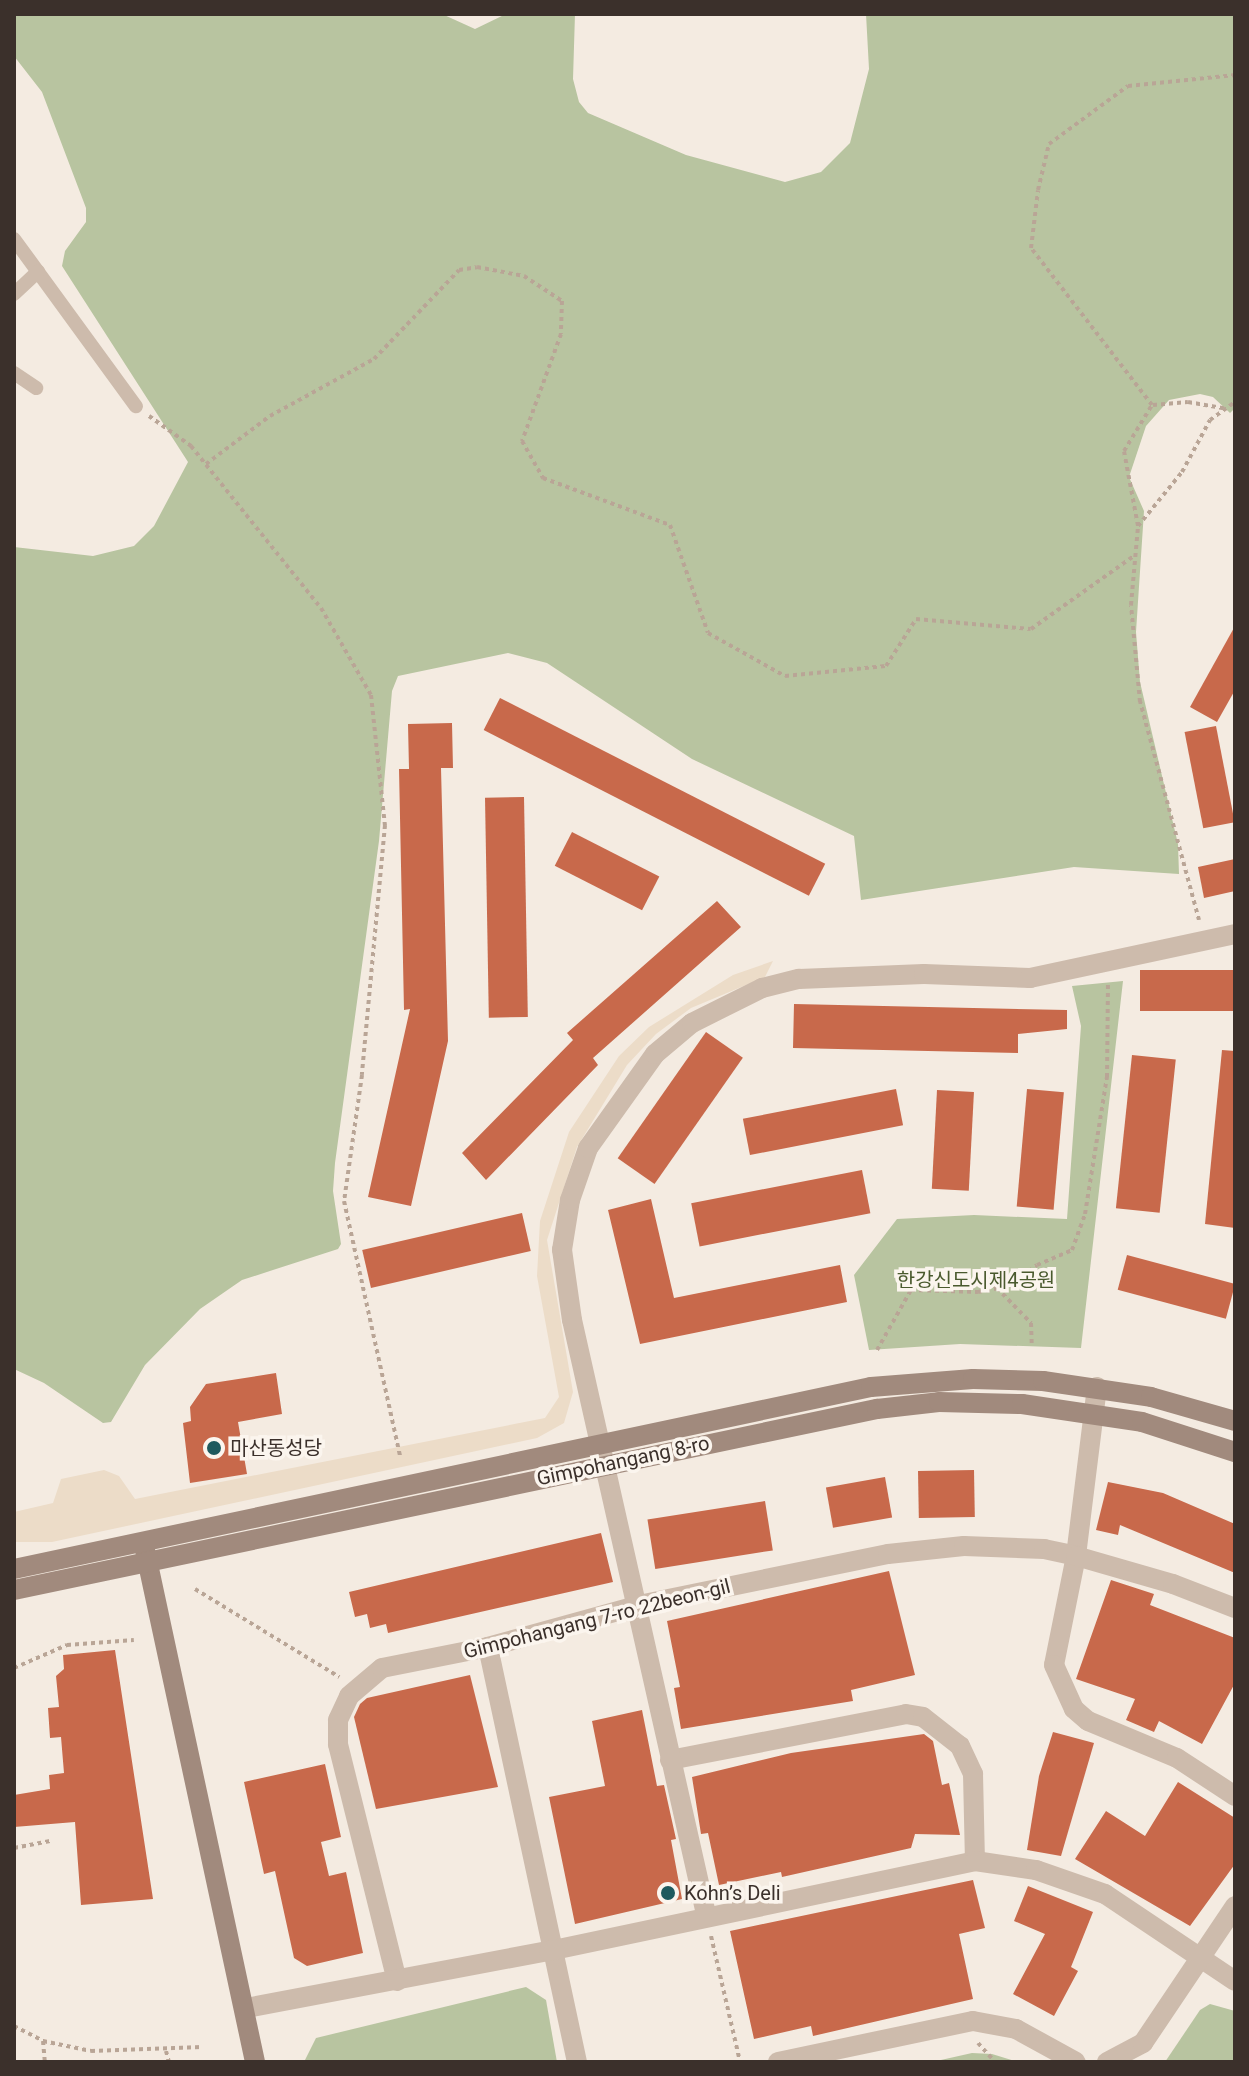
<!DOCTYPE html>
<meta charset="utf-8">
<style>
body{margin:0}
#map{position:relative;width:1249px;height:2076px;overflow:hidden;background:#f4ebe1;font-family:Roboto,"Noto Sans KR",sans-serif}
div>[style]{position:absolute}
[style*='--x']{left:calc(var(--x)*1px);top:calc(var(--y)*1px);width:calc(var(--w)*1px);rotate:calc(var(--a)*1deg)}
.green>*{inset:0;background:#b8c4a0}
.plaza>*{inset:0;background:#ecdcc8}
.building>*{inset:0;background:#c8694b;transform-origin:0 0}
.path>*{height:4px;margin-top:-2px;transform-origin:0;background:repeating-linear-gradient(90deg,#b9a596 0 4px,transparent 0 8px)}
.lane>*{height:14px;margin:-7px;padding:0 7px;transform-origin:7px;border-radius:7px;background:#cdbbac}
.street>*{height:20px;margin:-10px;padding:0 10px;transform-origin:10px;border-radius:10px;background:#cdbbac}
.secondary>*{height:20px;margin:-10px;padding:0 10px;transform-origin:10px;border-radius:10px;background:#a18a7d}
.dots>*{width:22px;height:22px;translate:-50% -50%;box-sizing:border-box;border:4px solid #fbf5ee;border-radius:50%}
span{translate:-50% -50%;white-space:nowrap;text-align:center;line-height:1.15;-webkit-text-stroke:7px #fbf5ee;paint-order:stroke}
.park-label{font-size:20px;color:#4a5a2e}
.poi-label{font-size:20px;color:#3b302b}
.left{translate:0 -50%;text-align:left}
.street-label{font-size:20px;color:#3b302b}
.frame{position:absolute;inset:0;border:16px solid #3b302b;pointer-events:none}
</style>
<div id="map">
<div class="green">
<div style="clip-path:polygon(14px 14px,442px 14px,475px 29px,506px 14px,575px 14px,573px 79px,579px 102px,588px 113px,686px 155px,785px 182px,821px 172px,850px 143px,869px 69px,866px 14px,1235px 14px,1235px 408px,1230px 413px,1213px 397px,1200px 394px,1169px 400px,1146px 426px,1129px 477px,1144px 511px,1136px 632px,1140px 682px,1178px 844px,1179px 874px,1074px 867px,861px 900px,854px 836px,692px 759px,547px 663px,508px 653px,398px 676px,392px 691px,379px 841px,335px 1163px,333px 1191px,341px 1244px,338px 1249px,242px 1280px,200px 1309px,145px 1365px,111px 1422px,103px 1423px,44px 1383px,14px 1369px,14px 547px,93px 556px,134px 546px,154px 526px,188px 462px,62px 266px,65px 251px,86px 222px,86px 208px,42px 92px,14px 56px)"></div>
<div style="clip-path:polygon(1123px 981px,1081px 1348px,960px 1344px,869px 1350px,854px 1275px,897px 1219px,974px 1215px,1067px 1219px,1081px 1026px,1072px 986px)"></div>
<div style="clip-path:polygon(526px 1987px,546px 2000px,557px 2062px,304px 2062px,316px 2038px)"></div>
<div style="clip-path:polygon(1210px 2004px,1235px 2011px,1235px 2062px,1165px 2062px,1200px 2010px)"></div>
<div style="clip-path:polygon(972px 2053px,992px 2054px,1018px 2062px,932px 2062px)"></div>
</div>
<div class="plaza">
<div style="clip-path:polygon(773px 961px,765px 977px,691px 1008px,656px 1034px,627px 1065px,577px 1147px,547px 1240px,573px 1392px,564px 1423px,537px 1438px,52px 1542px,14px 1542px,14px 1512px,53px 1503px,61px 1479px,104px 1470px,119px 1476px,135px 1499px,545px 1418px,559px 1397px,537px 1276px,540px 1221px,569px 1132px,619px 1056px,649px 1027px,733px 975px)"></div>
</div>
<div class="building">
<div style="clip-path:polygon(1235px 626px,1235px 690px,1217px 722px,1190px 707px)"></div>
<div style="left:500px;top:698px;width:365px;height:36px;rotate:27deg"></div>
<div style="clip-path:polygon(452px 723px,453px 768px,441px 768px,448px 1041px,411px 1206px,368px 1197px,410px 1009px,404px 1010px,399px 769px,409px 769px,408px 724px)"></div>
<div style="left:1216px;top:726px;width:98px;height:32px;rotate:79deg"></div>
<div style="left:524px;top:797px;width:220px;height:39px;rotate:89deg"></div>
<div style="left:572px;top:832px;width:98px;height:38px;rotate:27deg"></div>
<div style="clip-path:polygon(1235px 859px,1235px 891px,1204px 898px,1198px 867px)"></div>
<div style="clip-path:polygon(717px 901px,741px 927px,593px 1058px,598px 1065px,486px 1180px,462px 1153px,573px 1040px,567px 1033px)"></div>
<div style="left:1235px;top:970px;width:41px;height:95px;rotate:90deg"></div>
<div style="clip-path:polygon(794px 1004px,1067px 1010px,1067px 1029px,1018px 1034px,1018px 1053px,793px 1048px)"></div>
<div style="left:706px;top:1032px;width:45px;height:154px;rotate:35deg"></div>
<div style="clip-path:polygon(1222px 1050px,1235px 1051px,1235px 1228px,1205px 1224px)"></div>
<div style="left:1132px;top:1055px;width:44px;height:154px;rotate:6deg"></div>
<div style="left:896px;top:1089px;width:37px;height:156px;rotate:79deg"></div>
<div style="left:1027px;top:1089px;width:37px;height:118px;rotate:5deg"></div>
<div style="left:937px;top:1090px;width:37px;height:99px;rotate:3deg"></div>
<div style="left:862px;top:1170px;width:44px;height:174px;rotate:79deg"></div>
<div style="clip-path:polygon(651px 1199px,674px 1298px,840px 1265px,847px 1302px,640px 1344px,608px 1210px)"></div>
<div style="left:522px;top:1213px;width:39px;height:164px;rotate:77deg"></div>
<div style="left:1127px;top:1255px;width:112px;height:36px;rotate:15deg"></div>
<div style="clip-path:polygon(276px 1373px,282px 1414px,238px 1422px,247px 1474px,190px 1483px,183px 1423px,191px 1421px,190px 1407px,206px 1384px)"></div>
<div style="left:974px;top:1470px;width:47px;height:56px;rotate:89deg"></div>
<div style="left:885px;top:1477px;width:41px;height:60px;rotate:80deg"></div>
<div style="clip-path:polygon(1108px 1482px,1163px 1493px,1235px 1524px,1235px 1573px,1120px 1525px,1118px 1535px,1096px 1530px)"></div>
<div style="left:765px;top:1501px;width:50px;height:119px;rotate:81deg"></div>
<div style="clip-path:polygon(601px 1533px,613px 1582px,388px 1633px,386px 1624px,370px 1628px,367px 1614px,355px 1617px,349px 1592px)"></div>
<div style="clip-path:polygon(889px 1571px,915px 1675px,851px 1690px,853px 1701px,681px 1729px,674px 1688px,680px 1687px,667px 1621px)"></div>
<div style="clip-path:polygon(1111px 1580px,1154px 1594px,1150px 1605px,1235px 1638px,1235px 1683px,1202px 1744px,1159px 1721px,1154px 1732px,1126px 1720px,1135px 1699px,1076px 1679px)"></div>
<div style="clip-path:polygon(115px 1650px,153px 1899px,81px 1905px,75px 1822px,14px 1827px,14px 1795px,50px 1789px,49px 1775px,64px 1773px,61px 1737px,50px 1738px,48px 1708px,59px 1707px,56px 1676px,64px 1669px,63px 1655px)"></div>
<div style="clip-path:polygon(470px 1675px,498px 1787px,376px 1809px,354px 1717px,360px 1704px,367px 1698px)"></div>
<div style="clip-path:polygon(642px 1710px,657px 1786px,664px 1785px,676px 1839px,671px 1840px,682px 1899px,575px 1924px,549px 1797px,605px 1786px,592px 1721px)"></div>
<div style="clip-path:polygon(1053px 1732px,1094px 1743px,1061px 1856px,1027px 1850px,1039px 1776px)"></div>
<div style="clip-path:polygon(924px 1734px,933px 1741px,942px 1785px,949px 1783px,960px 1835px,915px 1834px,911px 1848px,782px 1877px,781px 1872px,719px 1885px,708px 1833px,701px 1834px,692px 1777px,791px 1753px)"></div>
<div style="clip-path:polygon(325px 1764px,341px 1837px,321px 1842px,329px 1876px,346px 1872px,363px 1953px,307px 1966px,294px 1958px,275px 1871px,264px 1874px,244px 1782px)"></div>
<div style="clip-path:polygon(1178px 1782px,1235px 1818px,1235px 1864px,1190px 1926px,1075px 1859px,1106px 1811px,1145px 1836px)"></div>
<div style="clip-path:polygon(973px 1880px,985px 1928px,959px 1934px,973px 1999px,813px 2036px,811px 2026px,754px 2039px,730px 1931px)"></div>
<div style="clip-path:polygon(1028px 1886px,1093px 1912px,1071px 1967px,1078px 1971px,1054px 2016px,1013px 1994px,1045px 1934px,1014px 1921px)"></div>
</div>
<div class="path">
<div style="--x:1153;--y:405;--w:35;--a:-5"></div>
<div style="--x:1188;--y:402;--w:39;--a:10"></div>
<div style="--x:149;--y:416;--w:52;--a:35.5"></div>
<div style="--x:191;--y:446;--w:208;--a:51.3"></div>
<div style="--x:321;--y:608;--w:100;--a:60.1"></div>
<div style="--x:371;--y:695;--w:131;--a:83.9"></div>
<div style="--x:385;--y:825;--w:251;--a:95.3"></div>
<div style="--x:362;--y:1075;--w:127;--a:98.1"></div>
<div style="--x:344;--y:1201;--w:261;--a:77.6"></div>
<div style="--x:206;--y:464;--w:80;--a:-36.9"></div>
<div style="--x:270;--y:416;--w:119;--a:-28.7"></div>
<div style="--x:374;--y:359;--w:123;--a:-46.3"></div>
<div style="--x:459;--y:270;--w:18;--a:-9"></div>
<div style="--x:477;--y:267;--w:48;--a:10.8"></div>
<div style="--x:524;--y:276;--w:45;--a:33.3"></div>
<div style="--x:562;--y:301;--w:33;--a:92"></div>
<div style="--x:561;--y:334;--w:114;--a:110"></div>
<div style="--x:522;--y:441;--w:43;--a:60.4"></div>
<div style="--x:543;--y:478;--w:135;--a:20.3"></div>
<div style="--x:670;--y:525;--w:114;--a:70.6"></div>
<div style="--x:708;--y:633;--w:88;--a:29.2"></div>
<div style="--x:785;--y:676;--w:101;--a:-5.7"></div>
<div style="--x:886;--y:666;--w:56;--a:-57.4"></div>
<div style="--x:916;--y:619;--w:115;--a:5"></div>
<div style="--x:1031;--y:629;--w:128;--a:-35.4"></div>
<div style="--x:1138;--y:526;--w:76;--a:-100.6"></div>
<div style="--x:1124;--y:451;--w:54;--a:-58.7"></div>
<div style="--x:1152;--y:405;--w:198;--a:-127.6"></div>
<div style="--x:1031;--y:248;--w:58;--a:-83.1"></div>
<div style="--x:1038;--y:190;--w:47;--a:-76.6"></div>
<div style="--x:1049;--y:144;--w:98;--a:-36.3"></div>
<div style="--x:1128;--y:86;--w:108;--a:-5.9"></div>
<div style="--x:1199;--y:920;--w:226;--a:-105.1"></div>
<div style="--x:1140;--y:702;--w:97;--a:-95.3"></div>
<div style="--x:1131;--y:605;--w:79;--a:-84.9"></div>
<div style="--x:1138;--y:526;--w:70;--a:-50.8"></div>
<div style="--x:1182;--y:472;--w:59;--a:-61.7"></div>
<div style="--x:1210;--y:420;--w:31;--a:-36"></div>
<div style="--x:997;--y:1288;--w:49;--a:45.8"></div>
<div style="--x:1031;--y:1323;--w:23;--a:88"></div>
<div style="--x:877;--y:1350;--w:69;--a:-60.5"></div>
<div style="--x:911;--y:1290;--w:67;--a:1.7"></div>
<div style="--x:978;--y:1292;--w:33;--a:-11"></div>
<div style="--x:1010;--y:1286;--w:34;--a:-38"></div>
<div style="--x:1037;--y:1265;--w:38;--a:-23"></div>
<div style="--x:1072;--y:1250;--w:38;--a:-70"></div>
<div style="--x:1085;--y:1214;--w:139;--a:-80.9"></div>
<div style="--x:1107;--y:1077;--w:96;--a:-89.4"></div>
<div style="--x:195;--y:1589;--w:169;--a:31.4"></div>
<div style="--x:14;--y:1668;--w:58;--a:-23.5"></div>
<div style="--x:67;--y:1645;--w:67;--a:-4.3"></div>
<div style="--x:14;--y:1848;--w:38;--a:-11"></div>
<div style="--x:711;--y:1936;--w:129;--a:77"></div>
<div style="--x:14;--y:2026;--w:33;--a:27"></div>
<div style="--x:43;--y:2041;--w:49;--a:11.8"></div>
<div style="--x:91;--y:2051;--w:111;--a:-2.1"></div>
<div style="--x:43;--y:2041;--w:21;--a:85"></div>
<div style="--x:978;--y:2043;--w:25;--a:48"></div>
<div style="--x:166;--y:2051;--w:11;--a:75"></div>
</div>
<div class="lane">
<div style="--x:14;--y:239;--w:207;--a:53.9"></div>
<div style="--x:14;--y:294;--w:33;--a:-43"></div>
<div style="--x:14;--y:373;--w:27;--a:34"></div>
</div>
<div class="street">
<div style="--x:1097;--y:1387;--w:170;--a:97.1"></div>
<div style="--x:1076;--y:1556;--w:111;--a:101.4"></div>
<div style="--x:1054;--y:1665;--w:48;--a:65.6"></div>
<div style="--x:1074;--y:1709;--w:18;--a:41"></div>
<div style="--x:1088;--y:1721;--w:96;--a:22.6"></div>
<div style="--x:1177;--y:1758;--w:69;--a:33.2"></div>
<div style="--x:488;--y:1647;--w:424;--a:77.9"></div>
<div style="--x:670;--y:1760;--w:240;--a:-11"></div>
<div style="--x:906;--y:1714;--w:17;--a:10"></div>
<div style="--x:923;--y:1717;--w:47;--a:38.1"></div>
<div style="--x:960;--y:1746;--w:31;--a:65"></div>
<div style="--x:973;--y:1774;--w:87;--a:88.7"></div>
<div style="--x:706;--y:1914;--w:609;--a:-102.71"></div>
<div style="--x:572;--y:1320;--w:71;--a:-98.1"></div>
<div style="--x:562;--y:1250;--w:51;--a:-80.9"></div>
<div style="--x:570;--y:1200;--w:55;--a:-70.9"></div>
<div style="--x:588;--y:1148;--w:115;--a:-54.5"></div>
<div style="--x:655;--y:1054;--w:48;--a:-40"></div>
<div style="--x:692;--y:1023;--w:78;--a:-26.6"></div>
<div style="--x:762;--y:988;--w:38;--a:-14"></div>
<div style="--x:799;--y:979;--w:125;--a:-2.3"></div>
<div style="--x:924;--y:974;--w:106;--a:2.2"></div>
<div style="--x:1030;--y:978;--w:210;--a:-12.1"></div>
<div style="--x:397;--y:1981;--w:244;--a:-104"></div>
<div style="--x:338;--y:1744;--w:24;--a:-90"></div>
<div style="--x:338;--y:1720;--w:26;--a:-65"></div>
<div style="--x:349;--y:1696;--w:43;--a:-40.3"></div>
<div style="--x:382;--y:1668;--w:108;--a:-11.2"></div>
<div style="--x:488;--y:1647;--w:157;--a:-15.5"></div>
<div style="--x:639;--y:1605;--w:254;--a:-11.6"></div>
<div style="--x:888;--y:1554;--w:76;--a:-6"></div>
<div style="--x:964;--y:1546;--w:80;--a:2.1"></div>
<div style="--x:1044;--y:1549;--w:33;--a:12"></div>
<div style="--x:1076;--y:1556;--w:101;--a:16.1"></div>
<div style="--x:1173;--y:1584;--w:66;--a:21.2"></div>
<div style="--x:246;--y:2008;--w:308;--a:-10.7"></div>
<div style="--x:549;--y:1951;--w:435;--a:-11.9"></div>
<div style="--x:975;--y:1861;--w:62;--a:8.4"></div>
<div style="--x:1036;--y:1870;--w:73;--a:19.2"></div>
<div style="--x:1105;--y:1894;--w:156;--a:33.8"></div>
<div style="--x:778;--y:2062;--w:199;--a:-11.9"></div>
<div style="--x:973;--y:2021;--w:44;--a:10.5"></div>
<div style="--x:1016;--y:2029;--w:68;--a:28.8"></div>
<div style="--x:1107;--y:2062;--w:41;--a:-27.8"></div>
<div style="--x:1143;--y:2043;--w:165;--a:-56.1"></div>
</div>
<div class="secondary">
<div style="--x:145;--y:1550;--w:524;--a:77.87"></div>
<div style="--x:14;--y:1569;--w:876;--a:-11.99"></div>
<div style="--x:871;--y:1387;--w:102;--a:-4.5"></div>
<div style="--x:973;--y:1379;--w:70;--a:1.6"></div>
<div style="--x:1043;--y:1381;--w:109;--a:8.4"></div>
<div style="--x:1151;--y:1397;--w:87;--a:15.9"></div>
<div style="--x:14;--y:1590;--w:882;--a:-11.85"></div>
<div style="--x:877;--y:1409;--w:62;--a:-6.4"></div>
<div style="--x:939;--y:1402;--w:83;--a:1.4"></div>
<div style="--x:1022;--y:1404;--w:121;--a:8.5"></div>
<div style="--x:1142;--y:1422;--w:98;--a:17.9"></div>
</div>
<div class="dots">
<div style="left:214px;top:1448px;background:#1f5a5e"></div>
<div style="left:668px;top:1893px;background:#1f5a5e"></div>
</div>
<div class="park-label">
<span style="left:976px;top:1280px">한강신도시제4공원</span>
</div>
<div class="poi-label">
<span class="left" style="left:230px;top:1448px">마산동성당</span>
<span class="left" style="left:684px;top:1893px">Kohn’s Deli</span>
</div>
<div class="street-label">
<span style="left:623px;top:1461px;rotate:-12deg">Gimpohangang 8-ro</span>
<span style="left:597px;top:1619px;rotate:-14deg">Gimpohangang 7-ro 22beon-gil</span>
</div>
<div class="frame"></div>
</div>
